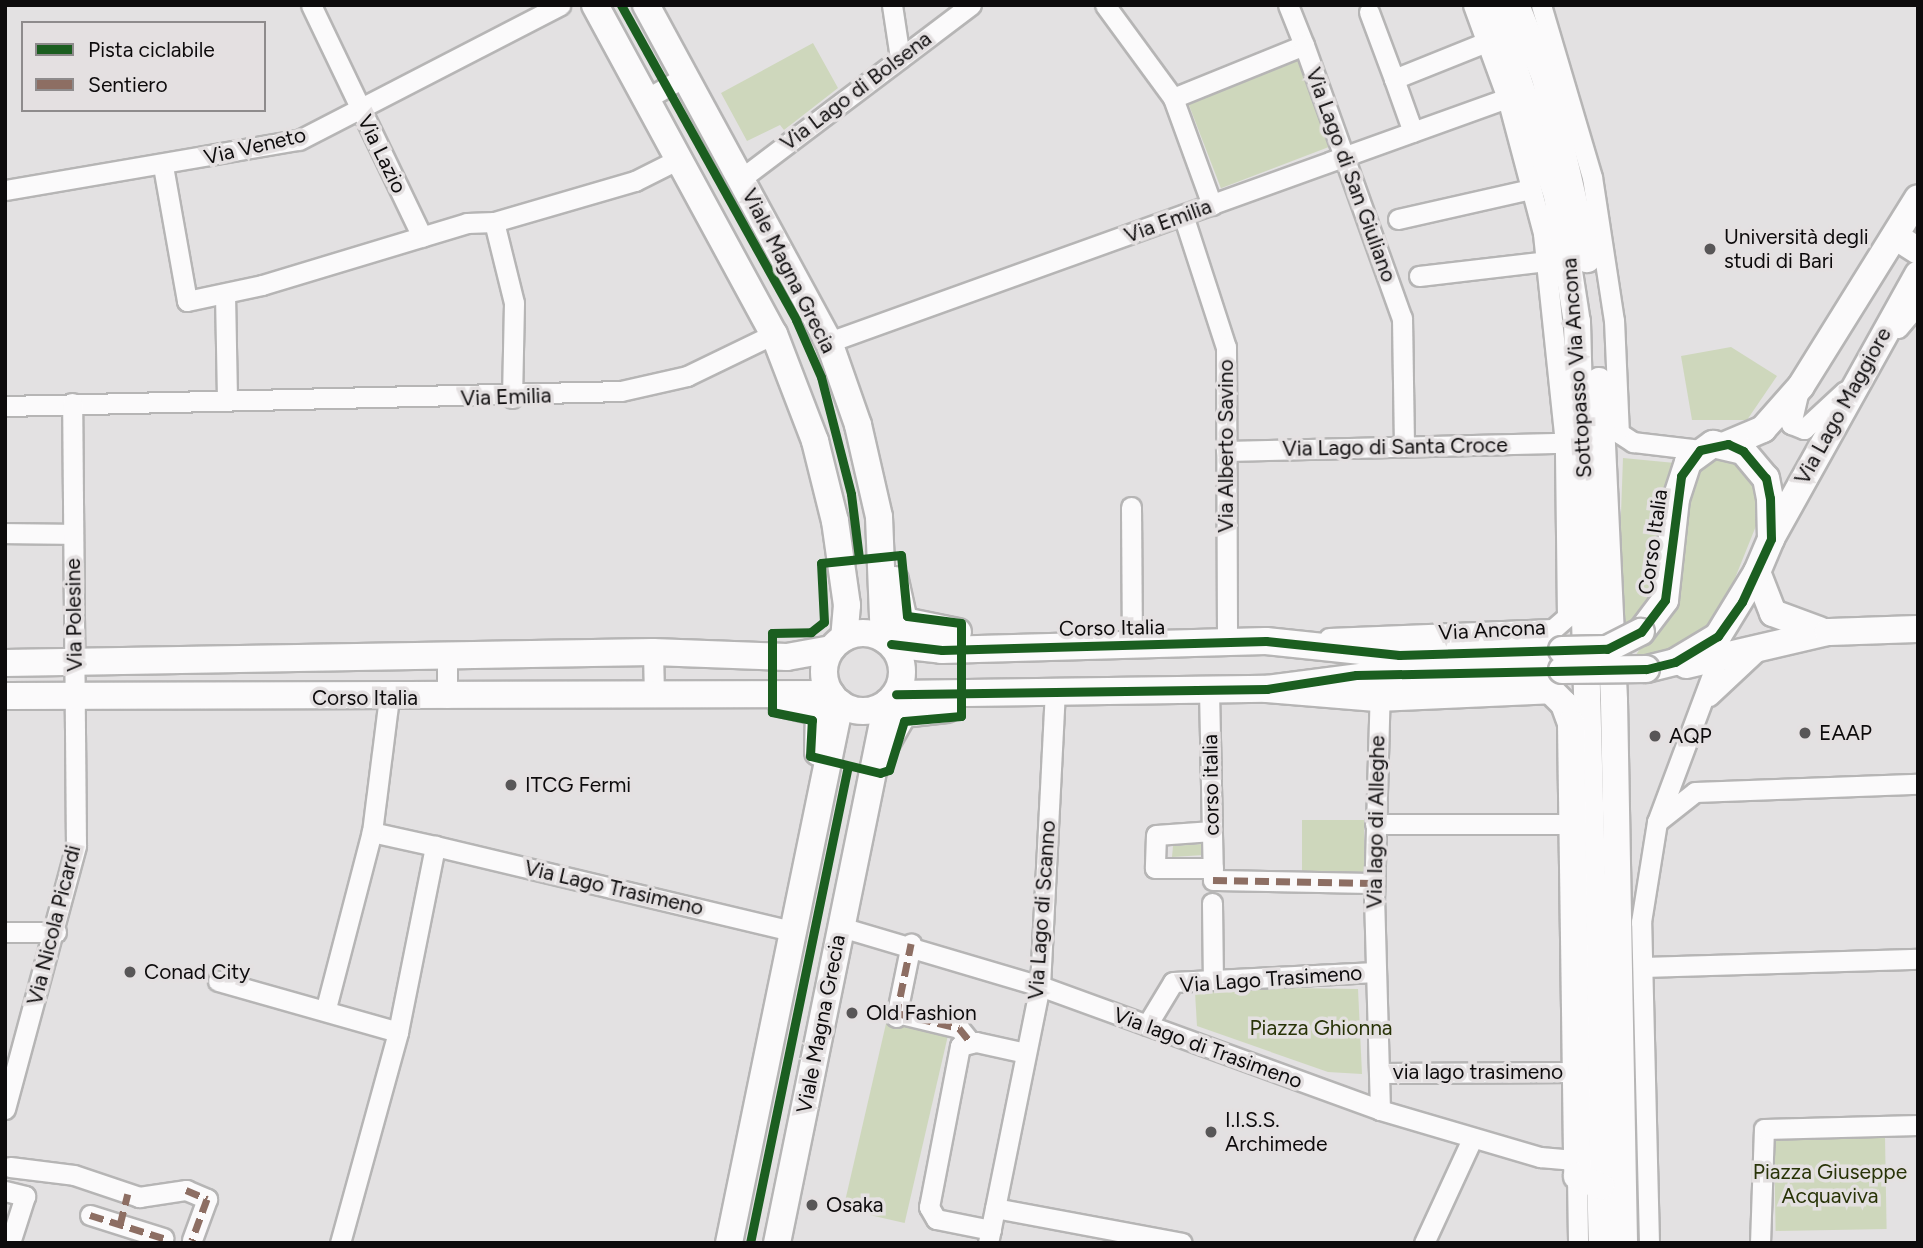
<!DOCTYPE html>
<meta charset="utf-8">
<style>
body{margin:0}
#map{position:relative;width:1923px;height:1248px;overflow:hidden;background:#e3e1e2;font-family:Figtree,sans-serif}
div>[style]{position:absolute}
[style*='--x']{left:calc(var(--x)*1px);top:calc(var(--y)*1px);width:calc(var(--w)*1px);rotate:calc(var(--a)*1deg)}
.green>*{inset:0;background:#ced7bc;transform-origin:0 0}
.roads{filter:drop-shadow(2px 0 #b6b5b5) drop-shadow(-2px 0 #b6b5b5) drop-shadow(0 2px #b6b5b5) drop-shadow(0 -2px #b6b5b5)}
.street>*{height:19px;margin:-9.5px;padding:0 9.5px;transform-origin:9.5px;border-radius:9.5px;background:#fbfafb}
.secondary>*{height:26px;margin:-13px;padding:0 13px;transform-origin:13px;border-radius:13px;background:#fbfafb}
.secondary>.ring{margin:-13px;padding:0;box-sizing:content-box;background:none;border:26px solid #fbfafb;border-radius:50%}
.bridges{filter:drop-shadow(2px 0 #b6b5b5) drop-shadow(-2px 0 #b6b5b5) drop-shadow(0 2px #b6b5b5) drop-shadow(0 -2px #b6b5b5)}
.secondary-bridge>*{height:26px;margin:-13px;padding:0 13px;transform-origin:13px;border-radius:13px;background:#fbfafb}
.quiet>*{height:7px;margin-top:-3.5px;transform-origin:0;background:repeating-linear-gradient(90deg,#8d6e63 0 14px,transparent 0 21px)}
.cycleway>*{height:9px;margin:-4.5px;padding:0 4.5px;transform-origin:4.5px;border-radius:4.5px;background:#1b5e20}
.dots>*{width:19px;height:19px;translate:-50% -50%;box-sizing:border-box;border:4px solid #e4e0e1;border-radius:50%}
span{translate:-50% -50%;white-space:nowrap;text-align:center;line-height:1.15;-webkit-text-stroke:7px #e4e0e1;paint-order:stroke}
.street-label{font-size:21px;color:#0d0b0c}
.poi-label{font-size:21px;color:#0d0b0c}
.left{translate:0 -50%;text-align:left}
.park-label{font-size:21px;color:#283307}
.frame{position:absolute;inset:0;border:7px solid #0d0b0c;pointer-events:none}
.legend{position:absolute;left:21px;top:21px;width:245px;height:91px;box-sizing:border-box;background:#e4e0e1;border:2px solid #8e8b8c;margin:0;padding:9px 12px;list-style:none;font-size:21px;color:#0d0b0c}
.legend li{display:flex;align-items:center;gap:14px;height:35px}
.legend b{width:35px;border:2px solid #8e8b8c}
</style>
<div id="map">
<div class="green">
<div style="clip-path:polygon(813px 43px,838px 88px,784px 130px,780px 125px,747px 141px,721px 93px)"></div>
<div style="left:1298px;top:57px;width:95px;height:119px;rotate:69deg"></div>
<div style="clip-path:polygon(1731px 347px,1777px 376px,1747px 420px,1692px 420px,1681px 356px)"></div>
<div style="clip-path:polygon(1718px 450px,1753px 474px,1760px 516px,1721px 613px,1699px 638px,1663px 656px,1635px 656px,1645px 642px,1689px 475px)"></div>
<div style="clip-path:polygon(1623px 458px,1675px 463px,1658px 599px,1633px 626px,1617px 627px)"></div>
<div style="left:1364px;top:820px;width:59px;height:62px;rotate:90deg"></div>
<div style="clip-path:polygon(1173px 846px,1202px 844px,1205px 847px,1204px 855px,1172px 857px)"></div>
<div style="clip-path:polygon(1204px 987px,1358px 989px,1362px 1074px,1328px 1072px,1197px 1026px,1195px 992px)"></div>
<div style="left:888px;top:1015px;width:63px;height:199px;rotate:13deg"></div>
<div style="left:1885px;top:1137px;width:92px;height:111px;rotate:89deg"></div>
</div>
<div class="roads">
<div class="street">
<div style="--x:311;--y:5;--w:257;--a:64.4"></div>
<div style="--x:892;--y:5;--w:54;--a:81.4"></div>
<div style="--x:1105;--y:5;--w:115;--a:53.8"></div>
<div style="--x:1173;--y:98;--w:114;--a:70"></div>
<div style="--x:1288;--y:5;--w:43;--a:68.2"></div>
<div style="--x:1541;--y:5;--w:179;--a:73.5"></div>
<div style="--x:1592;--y:177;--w:145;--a:81.3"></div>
<div style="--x:1614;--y:320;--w:113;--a:87.5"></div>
<div style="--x:1619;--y:433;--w:17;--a:33"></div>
<div style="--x:1633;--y:442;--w:67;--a:6.8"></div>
<div style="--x:1369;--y:12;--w:72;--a:69.5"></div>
<div style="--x:1394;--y:79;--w:99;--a:-21.9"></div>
<div style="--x:1394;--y:79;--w:56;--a:70.3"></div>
<div style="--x:1173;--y:98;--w:141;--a:-22"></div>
<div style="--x:1304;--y:45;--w:290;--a:70.3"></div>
<div style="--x:1402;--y:318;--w:129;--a:89.1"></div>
<div style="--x:646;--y:99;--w:46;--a:-29.9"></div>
<div style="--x:163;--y:166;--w:137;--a:79.9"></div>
<div style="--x:187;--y:301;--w:77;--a:-12"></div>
<div style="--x:262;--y:285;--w:214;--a:-16.8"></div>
<div style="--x:467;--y:223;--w:27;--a:-2"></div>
<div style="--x:494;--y:222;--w:147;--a:-16.2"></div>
<div style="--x:635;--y:181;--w:49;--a:-26.6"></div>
<div style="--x:742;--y:178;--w:287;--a:-37.1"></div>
<div style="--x:5;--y:190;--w:298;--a:-9.7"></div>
<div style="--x:299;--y:140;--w:294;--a:-27.3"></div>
<div style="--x:1183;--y:215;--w:139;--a:72"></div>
<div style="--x:1226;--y:347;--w:295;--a:89.8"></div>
<div style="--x:1398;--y:219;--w:136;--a:-12.7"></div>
<div style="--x:494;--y:222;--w:83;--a:76.1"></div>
<div style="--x:514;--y:303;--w:95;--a:91.2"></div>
<div style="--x:1419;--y:276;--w:128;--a:-6.7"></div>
<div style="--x:225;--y:294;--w:107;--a:88.9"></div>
<div style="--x:1898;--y:328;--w:31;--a:-50"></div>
<div style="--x:829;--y:342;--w:721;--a:-19.79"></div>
<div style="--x:1798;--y:394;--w:31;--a:103"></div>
<div style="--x:1791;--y:424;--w:14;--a:21"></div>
<div style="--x:1804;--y:429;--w:56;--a:-42.8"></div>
<div style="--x:5;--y:406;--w:616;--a:-1.39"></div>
<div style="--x:621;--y:391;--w:68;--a:-12.8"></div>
<div style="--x:687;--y:376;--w:97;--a:-25.8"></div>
<div style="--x:1226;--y:451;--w:339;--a:-1.4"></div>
<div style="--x:1131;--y:507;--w:138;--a:89.6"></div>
<div style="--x:5;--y:533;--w:68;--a:0.8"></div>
<div style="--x:1329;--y:638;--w:224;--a:-2.3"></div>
<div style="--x:1553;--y:629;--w:18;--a:-41"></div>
<div style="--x:1567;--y:617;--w:174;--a:-90.7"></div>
<div style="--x:1565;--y:443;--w:211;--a:-96"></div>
<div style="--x:1543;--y:233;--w:140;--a:-104.9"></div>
<div style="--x:1507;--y:98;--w:99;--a:-110.1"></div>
<div style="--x:653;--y:652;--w:43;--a:88.7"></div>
<div style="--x:1209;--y:690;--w:190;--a:88.8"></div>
<div style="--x:1213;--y:880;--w:161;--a:1.1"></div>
<div style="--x:1709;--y:696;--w:64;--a:-43.1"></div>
<div style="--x:447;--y:698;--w:41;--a:-90"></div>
<div style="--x:1657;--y:822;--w:48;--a:-38.3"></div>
<div style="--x:1695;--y:792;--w:223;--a:-2.1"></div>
<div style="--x:1375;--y:824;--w:198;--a:0"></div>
<div style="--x:1212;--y:831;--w:56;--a:175.9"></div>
<div style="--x:1156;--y:835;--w:33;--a:92"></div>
<div style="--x:1155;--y:868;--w:58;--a:0"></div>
<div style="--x:435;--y:846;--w:367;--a:13.4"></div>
<div style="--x:1212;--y:903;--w:77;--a:89.3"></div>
<div style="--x:841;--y:927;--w:208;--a:16.5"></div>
<div style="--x:1040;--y:986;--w:362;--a:20"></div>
<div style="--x:1380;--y:1110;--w:167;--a:16.4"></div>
<div style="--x:1540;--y:1157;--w:37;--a:5"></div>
<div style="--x:5;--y:932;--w:51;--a:0"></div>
<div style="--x:1644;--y:967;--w:274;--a:-1.7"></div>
<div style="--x:218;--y:981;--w:187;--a:15.8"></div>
<div style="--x:326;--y:1008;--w:182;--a:-75.4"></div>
<div style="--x:897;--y:1013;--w:64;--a:13.6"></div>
<div style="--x:959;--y:1028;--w:19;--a:51"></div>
<div style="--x:896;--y:1017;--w:75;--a:-78.4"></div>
<div style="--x:1147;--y:1025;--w:50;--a:-58.8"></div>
<div style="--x:1173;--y:982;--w:203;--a:-2.8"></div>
<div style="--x:1379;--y:1073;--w:198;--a:-0.3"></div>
<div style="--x:5;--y:1109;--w:273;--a:-74.9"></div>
<div style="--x:76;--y:845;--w:442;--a:-90.5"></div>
<div style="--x:1380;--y:1110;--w:210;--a:-91.6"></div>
<div style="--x:1374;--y:900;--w:215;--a:-88.4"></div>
<div style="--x:10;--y:1167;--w:64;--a:7.1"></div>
<div style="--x:74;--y:1175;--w:69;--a:18.7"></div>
<div style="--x:139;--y:1197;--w:48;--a:-8.5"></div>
<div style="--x:186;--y:1190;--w:23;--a:23"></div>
<div style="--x:207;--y:1199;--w:44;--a:110.1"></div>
<div style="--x:1577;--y:1176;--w:67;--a:89.1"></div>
<div style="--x:5;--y:1191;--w:21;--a:14"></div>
<div style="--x:25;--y:1196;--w:49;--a:107.7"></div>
<div style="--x:995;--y:1208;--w:190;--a:10.6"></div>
<div style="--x:90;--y:1215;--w:77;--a:17.5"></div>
<div style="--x:991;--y:1230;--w:56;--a:-168.7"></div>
<div style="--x:936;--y:1219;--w:14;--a:-120"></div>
<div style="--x:929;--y:1207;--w:164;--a:-79.1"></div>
<div style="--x:960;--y:1046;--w:16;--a:-14"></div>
<div style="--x:976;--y:1042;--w:51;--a:12.4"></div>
<div style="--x:340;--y:1243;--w:219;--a:-74.6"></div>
<div style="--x:398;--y:1032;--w:190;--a:-78.7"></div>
<div style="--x:435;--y:846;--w:65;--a:-167.5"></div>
<div style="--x:372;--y:832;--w:135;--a:-82.8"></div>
<div style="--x:988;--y:1243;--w:262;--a:-78.6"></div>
<div style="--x:1040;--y:986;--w:294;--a:-87.1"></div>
<div style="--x:1424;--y:1243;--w:115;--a:-65.2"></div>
<div style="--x:1649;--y:1243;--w:321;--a:-91.4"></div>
<div style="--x:1641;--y:922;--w:101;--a:-80.9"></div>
<div style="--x:1657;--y:822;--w:186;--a:-69.5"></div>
<div style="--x:1760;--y:1243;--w:114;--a:-88"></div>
<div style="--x:1764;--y:1129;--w:154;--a:-1.5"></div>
</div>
<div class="secondary">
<div style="--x:595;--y:5;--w:375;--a:61.5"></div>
<div style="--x:774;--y:334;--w:115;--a:69"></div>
<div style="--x:815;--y:441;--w:82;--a:76"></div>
<div style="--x:835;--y:521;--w:85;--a:81.9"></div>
<div style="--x:847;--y:605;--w:33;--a:95"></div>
<div style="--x:646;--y:5;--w:383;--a:61.5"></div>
<div style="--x:829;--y:342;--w:88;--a:70.7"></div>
<div style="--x:858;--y:425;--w:94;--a:77.1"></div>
<div style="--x:879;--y:517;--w:122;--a:87.7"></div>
<div style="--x:1493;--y:5;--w:200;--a:71.4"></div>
<div style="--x:1557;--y:195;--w:129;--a:81.1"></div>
<div style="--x:1577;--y:322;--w:921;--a:88.45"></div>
<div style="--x:1516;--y:5;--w:78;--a:68.1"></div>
<div style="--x:1545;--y:77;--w:187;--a:77"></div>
<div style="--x:1895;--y:236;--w:27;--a:33"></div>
<div style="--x:1599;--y:381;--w:320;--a:87.3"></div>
<div style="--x:1614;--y:701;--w:542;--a:88.94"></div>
<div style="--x:1728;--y:444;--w:38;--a:-23"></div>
<div style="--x:1763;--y:429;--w:57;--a:-48.5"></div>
<div style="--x:1801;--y:386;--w:221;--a:-58.1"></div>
<div style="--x:1773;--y:535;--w:298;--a:-60.9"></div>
<div style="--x:1757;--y:572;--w:44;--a:68.7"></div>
<div style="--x:1773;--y:613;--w:49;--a:20.3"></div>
<div style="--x:895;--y:580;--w:42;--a:77.6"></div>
<div style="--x:904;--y:621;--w:55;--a:11.5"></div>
<div style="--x:1641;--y:632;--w:40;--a:-53"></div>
<div style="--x:1665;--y:600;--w:102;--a:-83.8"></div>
<div style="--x:1676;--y:499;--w:39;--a:-72"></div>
<div style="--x:1688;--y:462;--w:31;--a:-36"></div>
<div style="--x:1713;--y:444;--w:31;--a:13"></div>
<div style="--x:1743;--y:451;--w:35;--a:50"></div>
<div style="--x:1766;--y:478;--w:20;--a:79"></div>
<div style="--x:1770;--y:498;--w:41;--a:88.6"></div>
<div style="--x:1771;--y:539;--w:36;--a:113"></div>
<div style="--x:1757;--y:572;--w:75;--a:121.4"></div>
<div style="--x:1718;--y:636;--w:50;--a:148.8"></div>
<div style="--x:1675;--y:662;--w:30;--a:166"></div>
<div class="ring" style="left:824px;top:633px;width:52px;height:52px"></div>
<div style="--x:891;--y:644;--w:51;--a:6.7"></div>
<div style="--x:942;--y:650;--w:324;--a:-1.6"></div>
<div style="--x:1266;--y:641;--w:134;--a:6"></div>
<div style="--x:1399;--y:655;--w:163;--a:-1.8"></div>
<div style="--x:5;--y:663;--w:648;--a:-0.97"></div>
<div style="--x:653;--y:652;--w:134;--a:2.1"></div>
<div style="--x:787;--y:657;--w:45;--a:-10.3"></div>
<div style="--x:1686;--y:665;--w:146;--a:-13.1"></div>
<div style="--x:1828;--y:632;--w:90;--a:-1.9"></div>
<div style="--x:1267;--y:689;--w:110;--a:4.7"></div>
<div style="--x:1377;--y:698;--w:173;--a:-2.6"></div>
<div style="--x:1550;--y:690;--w:20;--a:45"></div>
<div style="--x:1564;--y:704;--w:20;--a:70"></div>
<div style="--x:1571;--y:723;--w:453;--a:89.2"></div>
<div style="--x:1577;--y:1176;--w:26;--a:23"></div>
<div style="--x:896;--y:694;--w:371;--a:-0.8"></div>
<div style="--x:1267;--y:689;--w:117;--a:-7.4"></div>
<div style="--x:1383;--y:674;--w:179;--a:-1.3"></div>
<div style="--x:5;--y:696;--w:826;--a:-0.14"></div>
<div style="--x:781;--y:703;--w:39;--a:13"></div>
<div style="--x:819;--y:712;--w:40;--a:91.4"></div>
<div style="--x:886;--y:744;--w:34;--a:-60"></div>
<div style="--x:903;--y:714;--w:44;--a:-6.5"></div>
<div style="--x:729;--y:1243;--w:551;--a:-78.38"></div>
<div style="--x:777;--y:1243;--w:551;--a:-78.49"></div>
</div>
</div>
<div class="bridges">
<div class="secondary-bridge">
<div style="--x:1562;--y:650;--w:45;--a:-1.3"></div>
<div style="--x:1607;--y:649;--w:38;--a:-27"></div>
<div style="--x:1562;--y:670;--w:84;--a:-0.7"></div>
</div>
</div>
<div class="quiet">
<div style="--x:1213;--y:880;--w:161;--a:1.1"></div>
<div style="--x:897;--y:1013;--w:64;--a:13.6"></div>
<div style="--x:959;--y:1028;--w:19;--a:51"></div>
<div style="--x:896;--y:1017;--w:75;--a:-78.4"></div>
<div style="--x:186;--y:1190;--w:23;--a:23"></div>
<div style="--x:207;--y:1199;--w:44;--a:110.1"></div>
<div style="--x:90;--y:1215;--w:77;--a:17.5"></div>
<div style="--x:120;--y:1225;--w:32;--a:-76"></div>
</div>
<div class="cycleway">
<div style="--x:621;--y:5;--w:360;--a:60.9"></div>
<div style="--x:796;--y:320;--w:62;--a:66.3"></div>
<div style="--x:821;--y:377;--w:121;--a:75.6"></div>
<div style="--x:851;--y:494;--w:64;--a:82.9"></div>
<div style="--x:901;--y:555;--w:61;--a:84.4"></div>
<div style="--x:907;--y:616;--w:54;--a:7.4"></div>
<div style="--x:961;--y:623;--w:93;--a:90"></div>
<div style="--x:961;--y:716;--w:57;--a:175"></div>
<div style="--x:904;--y:721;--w:51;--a:107"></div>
<div style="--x:889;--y:770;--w:9;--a:162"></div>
<div style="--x:880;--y:773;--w:72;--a:-166.3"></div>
<div style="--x:810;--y:756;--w:36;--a:-87"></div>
<div style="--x:812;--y:720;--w:41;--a:-168.7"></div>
<div style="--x:772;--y:712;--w:79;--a:-90"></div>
<div style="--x:772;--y:633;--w:39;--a:-1"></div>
<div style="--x:811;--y:632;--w:16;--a:-38"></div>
<div style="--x:824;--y:622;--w:59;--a:-92.9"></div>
<div style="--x:821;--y:563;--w:80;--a:-5.7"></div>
<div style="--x:891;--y:644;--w:51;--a:6.7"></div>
<div style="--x:942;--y:650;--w:324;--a:-1.6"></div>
<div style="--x:1266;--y:641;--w:134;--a:6"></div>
<div style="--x:1399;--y:655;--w:208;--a:-1.7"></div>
<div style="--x:1607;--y:649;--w:38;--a:-27"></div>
<div style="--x:1641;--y:632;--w:40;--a:-53"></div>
<div style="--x:1665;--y:600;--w:125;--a:-82.6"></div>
<div style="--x:1681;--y:476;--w:32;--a:-54"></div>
<div style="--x:1700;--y:450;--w:29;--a:-12"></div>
<div style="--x:1728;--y:444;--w:17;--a:25"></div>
<div style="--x:1743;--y:451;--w:35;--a:50"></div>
<div style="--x:1766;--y:478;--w:20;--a:79"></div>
<div style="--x:1770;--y:498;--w:41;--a:88.6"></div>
<div style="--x:1771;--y:539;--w:69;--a:114.7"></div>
<div style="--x:1742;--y:602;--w:42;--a:125.2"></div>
<div style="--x:1718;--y:636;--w:50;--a:148.8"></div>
<div style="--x:1675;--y:662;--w:30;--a:166"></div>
<div style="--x:1646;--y:669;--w:290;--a:178.8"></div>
<div style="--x:1356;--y:675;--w:90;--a:171.1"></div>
<div style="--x:1267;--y:689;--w:371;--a:179.2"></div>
<div style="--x:750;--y:1243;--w:487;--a:-78.4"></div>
</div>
<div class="dots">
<div style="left:1710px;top:249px;background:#585657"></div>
<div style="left:1805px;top:733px;background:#585657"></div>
<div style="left:1655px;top:736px;background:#585657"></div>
<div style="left:511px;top:785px;background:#585657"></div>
<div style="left:130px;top:972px;background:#585657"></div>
<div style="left:852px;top:1013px;background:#585657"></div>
<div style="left:1211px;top:1132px;background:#585657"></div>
<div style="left:812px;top:1205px;background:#585657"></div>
</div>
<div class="street-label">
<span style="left:856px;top:91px;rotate:-37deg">Via Lago di Bolsena</span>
<span style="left:255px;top:146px;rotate:-13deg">Via Veneto</span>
<span style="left:382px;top:154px;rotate:64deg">Via Lazio</span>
<span style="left:1351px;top:175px;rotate:70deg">Via Lago di San Giuliano</span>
<span style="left:1168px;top:221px;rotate:-20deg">Via Emilia</span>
<span style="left:789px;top:271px;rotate:63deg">Viale Magna Grecia</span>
<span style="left:1577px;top:368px;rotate:-94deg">Sottopasso Via Ancona</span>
<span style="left:506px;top:397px;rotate:-2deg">Via Emilia</span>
<span style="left:1843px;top:406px;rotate:-61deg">Via Lago Maggiore</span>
<span style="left:1226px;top:446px;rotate:-90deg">Via Alberto Savino</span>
<span style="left:1395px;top:447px;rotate:-1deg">Via Lago di Santa Croce</span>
<span style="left:1653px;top:542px;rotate:-82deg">Corso Italia</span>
<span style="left:74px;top:615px;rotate:-91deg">Via Polesine</span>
<span style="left:1112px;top:628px;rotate:-1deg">Corso Italia</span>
<span style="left:1492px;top:630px;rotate:-3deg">Via Ancona</span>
<span style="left:365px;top:698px">Corso Italia</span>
<span style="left:1211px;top:785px;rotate:-91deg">corso italia</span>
<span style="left:1376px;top:822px;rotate:-89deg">Via lago di Alleghe</span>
<span style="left:614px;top:888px;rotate:13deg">Via Lago Trasimeno</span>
<span style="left:1042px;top:910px;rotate:-86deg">Via Lago di Scanno</span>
<span style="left:54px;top:925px;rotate:-76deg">Via Nicola Picardi</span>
<span style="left:1271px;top:979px;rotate:-4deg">Via Lago Trasimeno</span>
<span style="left:821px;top:1024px;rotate:-79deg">Viale Magna Grecia</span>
<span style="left:1208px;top:1048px;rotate:20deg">Via lago di Trasimeno</span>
<span style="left:1478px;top:1072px">via lago trasimeno</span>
</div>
<div class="poi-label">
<span class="left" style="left:1724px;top:249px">Università degli<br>studi di Bari</span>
<span class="left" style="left:1819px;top:733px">EAAP</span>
<span class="left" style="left:1669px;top:736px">AQP</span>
<span class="left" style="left:525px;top:785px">ITCG Fermi</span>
<span class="left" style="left:144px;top:972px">Conad City</span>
<span class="left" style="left:866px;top:1013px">Old Fashion</span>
<span class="left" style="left:1225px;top:1132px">I.I.S.S.<br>Archimede</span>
<span class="left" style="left:826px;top:1205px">Osaka</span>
</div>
<div class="park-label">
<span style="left:1321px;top:1028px">Piazza Ghionna</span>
<span style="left:1830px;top:1184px">Piazza Giuseppe<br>Acquaviva</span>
</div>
<div class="frame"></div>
<ul class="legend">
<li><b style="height:9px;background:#1b5e20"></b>Pista ciclabile</li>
<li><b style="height:9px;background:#8d6e63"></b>Sentiero</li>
</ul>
</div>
